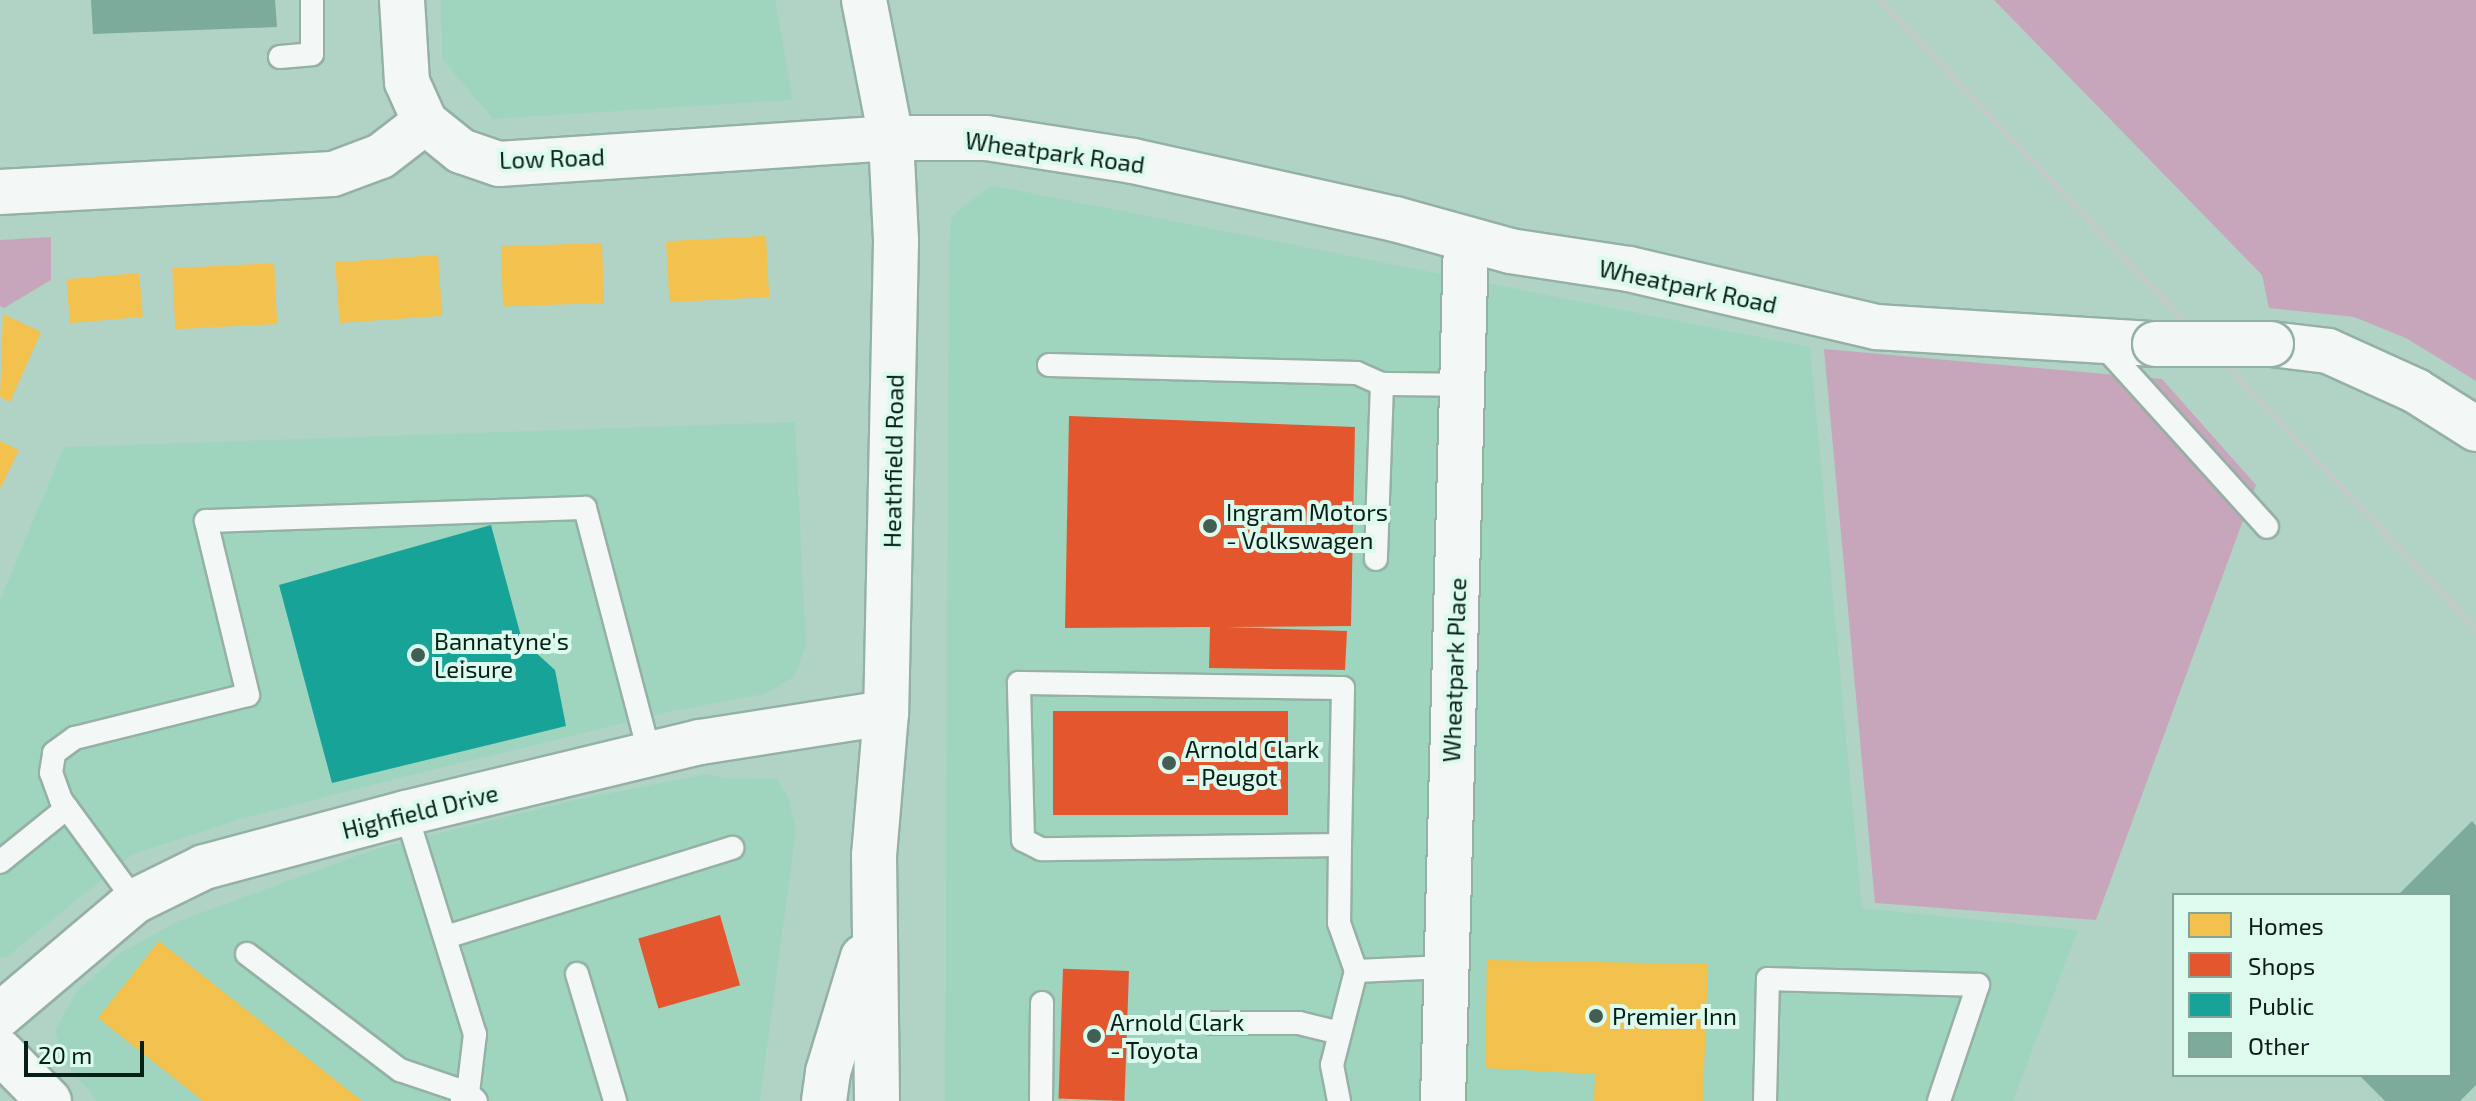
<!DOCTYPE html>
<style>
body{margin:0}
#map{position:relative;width:2476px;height:1101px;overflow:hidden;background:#b1d3c5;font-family:"Exo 2",sans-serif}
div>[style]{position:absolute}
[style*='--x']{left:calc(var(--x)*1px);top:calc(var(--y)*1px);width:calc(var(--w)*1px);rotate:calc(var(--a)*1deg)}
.built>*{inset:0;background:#9fd5be}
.green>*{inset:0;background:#c7a6bb}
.homes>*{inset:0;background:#f2c14e;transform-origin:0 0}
.shops>*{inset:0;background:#e4572e;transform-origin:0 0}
.public>*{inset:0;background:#17a398}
.building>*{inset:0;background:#7cab9c}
.roads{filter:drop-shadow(2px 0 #95b0a5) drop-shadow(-2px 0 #95b0a5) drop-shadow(0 2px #95b0a5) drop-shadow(0 -2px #95b0a5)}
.lane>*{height:22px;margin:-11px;padding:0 11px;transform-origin:11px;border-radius:11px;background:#f3f8f6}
.street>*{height:44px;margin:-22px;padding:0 22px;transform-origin:22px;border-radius:22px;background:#f3f8f6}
.secondary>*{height:44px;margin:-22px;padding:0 22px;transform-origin:22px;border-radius:22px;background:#f3f8f6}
.primary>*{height:44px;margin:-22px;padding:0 22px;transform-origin:22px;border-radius:22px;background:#f3f8f6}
.rail>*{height:6px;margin:-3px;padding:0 3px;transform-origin:3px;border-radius:3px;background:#c1cbc8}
.bridges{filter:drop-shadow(2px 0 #95b0a5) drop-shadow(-2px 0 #95b0a5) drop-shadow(0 2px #95b0a5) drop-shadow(0 -2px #95b0a5)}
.street-bridge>*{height:44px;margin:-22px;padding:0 22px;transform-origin:22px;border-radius:22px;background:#f3f8f6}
.dots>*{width:22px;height:22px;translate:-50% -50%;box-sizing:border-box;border:4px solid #dcfaed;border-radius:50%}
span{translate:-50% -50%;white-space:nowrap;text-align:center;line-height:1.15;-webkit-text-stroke:8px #dcfaed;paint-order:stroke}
.street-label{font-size:24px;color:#062016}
.poi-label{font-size:24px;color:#062016}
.left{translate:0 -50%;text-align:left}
.legend{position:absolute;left:2172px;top:893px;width:280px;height:184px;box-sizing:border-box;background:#dcfaed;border:2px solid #86a397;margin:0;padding:10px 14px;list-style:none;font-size:24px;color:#062016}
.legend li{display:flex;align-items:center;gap:16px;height:40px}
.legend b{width:40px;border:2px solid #86a397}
.scale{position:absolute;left:24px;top:1041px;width:120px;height:36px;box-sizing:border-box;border:4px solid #062016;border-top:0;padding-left:10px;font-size:24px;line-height:28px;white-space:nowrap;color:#062016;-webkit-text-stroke:6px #dcfaed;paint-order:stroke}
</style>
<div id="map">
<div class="built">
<div style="clip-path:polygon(441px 0,775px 0,793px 100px,493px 119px,442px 59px)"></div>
<div style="clip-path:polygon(991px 185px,1810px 347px,1862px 908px,2078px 930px,2013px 1101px,945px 1101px,949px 240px,952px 216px)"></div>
<div style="clip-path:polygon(795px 422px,806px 645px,794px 677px,764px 694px,673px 711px,387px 781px,241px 819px,133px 854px,7px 957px,0 958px,0 600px,64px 447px)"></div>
<div style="clip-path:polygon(707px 774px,723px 778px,777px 779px,788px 797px,796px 829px,760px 1101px,97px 1101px,62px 1058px,55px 1030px,78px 990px,119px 954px,176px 922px,376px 849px,575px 800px)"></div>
</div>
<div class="green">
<div style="clip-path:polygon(1994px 0,2476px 0,2476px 381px,2406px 338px,2354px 317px,2269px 308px,2262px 275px)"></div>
<div style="clip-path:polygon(51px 237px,51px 280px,4px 308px,0 306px,0 240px)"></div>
<div style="clip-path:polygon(1824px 349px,2162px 379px,2256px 485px,2096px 920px,1875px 903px)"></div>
</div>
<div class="homes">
<div style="left:766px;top:236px;width:61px;height:100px;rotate:87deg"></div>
<div style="left:602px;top:243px;width:60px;height:101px;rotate:88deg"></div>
<div style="left:438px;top:255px;width:61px;height:103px;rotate:86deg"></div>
<div style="left:274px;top:263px;width:61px;height:102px;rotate:87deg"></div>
<div style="left:139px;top:273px;width:44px;height:73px;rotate:85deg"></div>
<div style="clip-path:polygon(3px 314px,41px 332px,10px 402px,0 397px)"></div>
<div style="clip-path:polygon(0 441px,19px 450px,0 489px)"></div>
<div style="clip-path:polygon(159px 941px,362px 1101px,203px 1101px,98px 1018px)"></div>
<div style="clip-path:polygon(1487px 960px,1708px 964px,1703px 1101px,1594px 1101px,1595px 1074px,1485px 1068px)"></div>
</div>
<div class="shops">
<div style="clip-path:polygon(1069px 416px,1355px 427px,1351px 626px,1227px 627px,1347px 631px,1345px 670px,1209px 668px,1210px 627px,1065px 628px)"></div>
<div style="left:1053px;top:711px;width:235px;height:104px"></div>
<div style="left:720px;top:915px;width:73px;height:85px;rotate:74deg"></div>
<div style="left:1129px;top:971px;width:130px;height:66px;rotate:92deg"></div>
</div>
<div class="public">
<div style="clip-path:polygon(491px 525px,522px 640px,555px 670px,566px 726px,332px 783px,279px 585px)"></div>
</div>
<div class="building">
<div style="clip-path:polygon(91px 0,275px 0,277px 27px,93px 34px)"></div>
<div style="clip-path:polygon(2472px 821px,2476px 826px,2476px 1085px,2460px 1101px,2385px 1101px,2359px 1075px,2450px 1075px,2450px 895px,2398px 895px)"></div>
</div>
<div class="roads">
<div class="lane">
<div style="--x:280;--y:57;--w:32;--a:-5"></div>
<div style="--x:312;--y:54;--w:54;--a:-90"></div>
<div style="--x:2100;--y:342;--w:249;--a:47.9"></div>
<div style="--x:1049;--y:365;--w:308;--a:1.5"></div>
<div style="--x:1357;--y:373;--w:27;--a:24"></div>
<div style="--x:1382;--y:384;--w:175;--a:92"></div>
<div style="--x:1382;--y:384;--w:80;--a:0.7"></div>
<div style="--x:406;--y:813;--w:232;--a:72.7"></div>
<div style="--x:475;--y:1034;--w:59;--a:96.8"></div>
<div style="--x:468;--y:1093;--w:10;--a:127"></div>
<div style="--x:1340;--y:845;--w:299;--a:179.2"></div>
<div style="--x:1041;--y:849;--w:20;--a:-153"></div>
<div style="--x:1023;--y:840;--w:157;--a:-91.5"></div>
<div style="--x:1019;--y:683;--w:324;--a:0.9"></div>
<div style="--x:1343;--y:688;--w:157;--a:91.1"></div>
<div style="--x:1340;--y:845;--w:78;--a:90.7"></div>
<div style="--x:1339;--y:923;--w:51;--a:70.5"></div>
<div style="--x:0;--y:862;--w:86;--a:-38.9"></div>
<div style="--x:135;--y:901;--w:125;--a:-126.2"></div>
<div style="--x:61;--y:800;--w:29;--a:-110"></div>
<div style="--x:51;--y:773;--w:20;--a:-81"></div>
<div style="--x:54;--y:753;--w:26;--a:-36"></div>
<div style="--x:75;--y:738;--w:178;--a:-14"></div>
<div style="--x:248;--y:695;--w:179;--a:-103.6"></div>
<div style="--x:206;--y:521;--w:379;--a:-2"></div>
<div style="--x:585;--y:508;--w:255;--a:75.3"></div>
<div style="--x:446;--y:937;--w:300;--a:-17.3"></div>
<div style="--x:247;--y:954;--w:192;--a:37.2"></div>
<div style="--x:400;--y:1070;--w:72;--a:18.7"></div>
<div style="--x:468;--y:1093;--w:11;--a:45"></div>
<div style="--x:577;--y:974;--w:133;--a:73.3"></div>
<div style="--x:1211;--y:1023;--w:88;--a:0"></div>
<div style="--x:1299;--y:1023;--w:42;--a:13.7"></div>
<div style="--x:1041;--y:1101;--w:98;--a:-89.4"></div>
<div style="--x:1339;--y:1101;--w:37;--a:-101"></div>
<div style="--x:1332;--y:1065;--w:97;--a:-75.7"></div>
<div style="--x:1356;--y:971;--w:90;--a:-2.5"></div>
<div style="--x:1765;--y:1101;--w:122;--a:-88.6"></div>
<div style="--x:1768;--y:979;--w:210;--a:1.6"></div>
<div style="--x:1978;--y:985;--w:122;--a:108.6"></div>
</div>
<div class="street">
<div style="--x:402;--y:0;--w:82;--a:86.5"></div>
<div style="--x:407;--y:82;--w:44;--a:65.8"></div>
<div style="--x:425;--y:122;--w:46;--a:38.9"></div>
<div style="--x:461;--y:151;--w:40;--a:18.9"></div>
<div style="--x:499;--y:164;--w:393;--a:-3.8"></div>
<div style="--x:891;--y:138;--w:95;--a:0"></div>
<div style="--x:986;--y:138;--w:149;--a:8.9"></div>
<div style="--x:1133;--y:161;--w:268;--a:12.5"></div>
<div style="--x:1395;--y:219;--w:119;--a:15.5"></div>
<div style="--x:1510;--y:251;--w:120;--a:8.6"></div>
<div style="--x:1629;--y:269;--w:254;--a:13.2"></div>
<div style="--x:1876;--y:327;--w:280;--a:3.5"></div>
<div style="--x:0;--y:192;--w:333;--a:-3.1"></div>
<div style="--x:333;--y:174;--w:51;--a:-20.6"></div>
<div style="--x:381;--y:156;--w:56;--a:-37.7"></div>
<div style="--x:2271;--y:344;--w:57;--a:7"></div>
<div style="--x:2328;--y:351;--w:97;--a:24.4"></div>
<div style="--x:2416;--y:391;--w:71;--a:32.3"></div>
<div style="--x:0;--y:1015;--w:177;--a:-40.2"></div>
<div style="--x:135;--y:901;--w:77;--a:-26.2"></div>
<div style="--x:204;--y:867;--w:209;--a:-15"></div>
<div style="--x:406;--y:813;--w:302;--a:-13.6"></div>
<div style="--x:700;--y:742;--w:188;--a:-8.9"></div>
<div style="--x:1443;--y:1101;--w:862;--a:-88.47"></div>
</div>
<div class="secondary">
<div style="--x:864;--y:0;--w:141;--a:78.9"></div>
<div style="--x:891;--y:138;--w:104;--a:87.2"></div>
<div style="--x:896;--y:242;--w:471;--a:91.2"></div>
<div style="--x:886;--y:713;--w:143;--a:94.8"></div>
<div style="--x:874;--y:855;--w:246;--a:89.3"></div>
<div style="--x:824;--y:1101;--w:29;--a:-82"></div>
<div style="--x:828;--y:1072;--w:120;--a:-73.1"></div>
</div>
<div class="primary">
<div style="--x:0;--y:1051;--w:70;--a:45.6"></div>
</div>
</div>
<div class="rail">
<div style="--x:1880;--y:0;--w:867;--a:46.54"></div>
</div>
<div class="bridges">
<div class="street-bridge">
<div style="--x:2155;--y:344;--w:116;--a:0"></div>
</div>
</div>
<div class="dots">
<div style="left:1210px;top:526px;background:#425f53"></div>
<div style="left:418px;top:655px;background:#425f53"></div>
<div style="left:1169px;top:763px;background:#425f53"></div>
<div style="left:1596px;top:1016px;background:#425f53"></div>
<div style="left:1094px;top:1036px;background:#425f53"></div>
</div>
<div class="street-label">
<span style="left:1055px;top:152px;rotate:8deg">Wheatpark Road</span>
<span style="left:552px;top:158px;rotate:-2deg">Low Road</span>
<span style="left:1688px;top:286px;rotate:12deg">Wheatpark Road</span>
<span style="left:893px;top:461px;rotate:-89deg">Heathfield Road</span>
<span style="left:1454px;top:670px;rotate:-88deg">Wheatpark Place</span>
<span style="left:420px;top:811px;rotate:-14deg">Highfield Drive</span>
</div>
<div class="poi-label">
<span class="left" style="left:1226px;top:526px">Ingram Motors<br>- Volkswagen</span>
<span class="left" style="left:434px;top:655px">Bannatyne's<br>Leisure</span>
<span class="left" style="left:1185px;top:763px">Arnold Clark<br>- Peugot</span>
<span class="left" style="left:1612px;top:1016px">Premier Inn</span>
<span class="left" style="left:1110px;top:1036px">Arnold Clark<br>- Toyota</span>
</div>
<ul class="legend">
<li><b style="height:22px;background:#f2c14e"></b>Homes</li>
<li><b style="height:22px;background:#e4572e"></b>Shops</li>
<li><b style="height:22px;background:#17a398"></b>Public</li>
<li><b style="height:22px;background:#7cab9c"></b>Other</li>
</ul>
<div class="scale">20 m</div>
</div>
